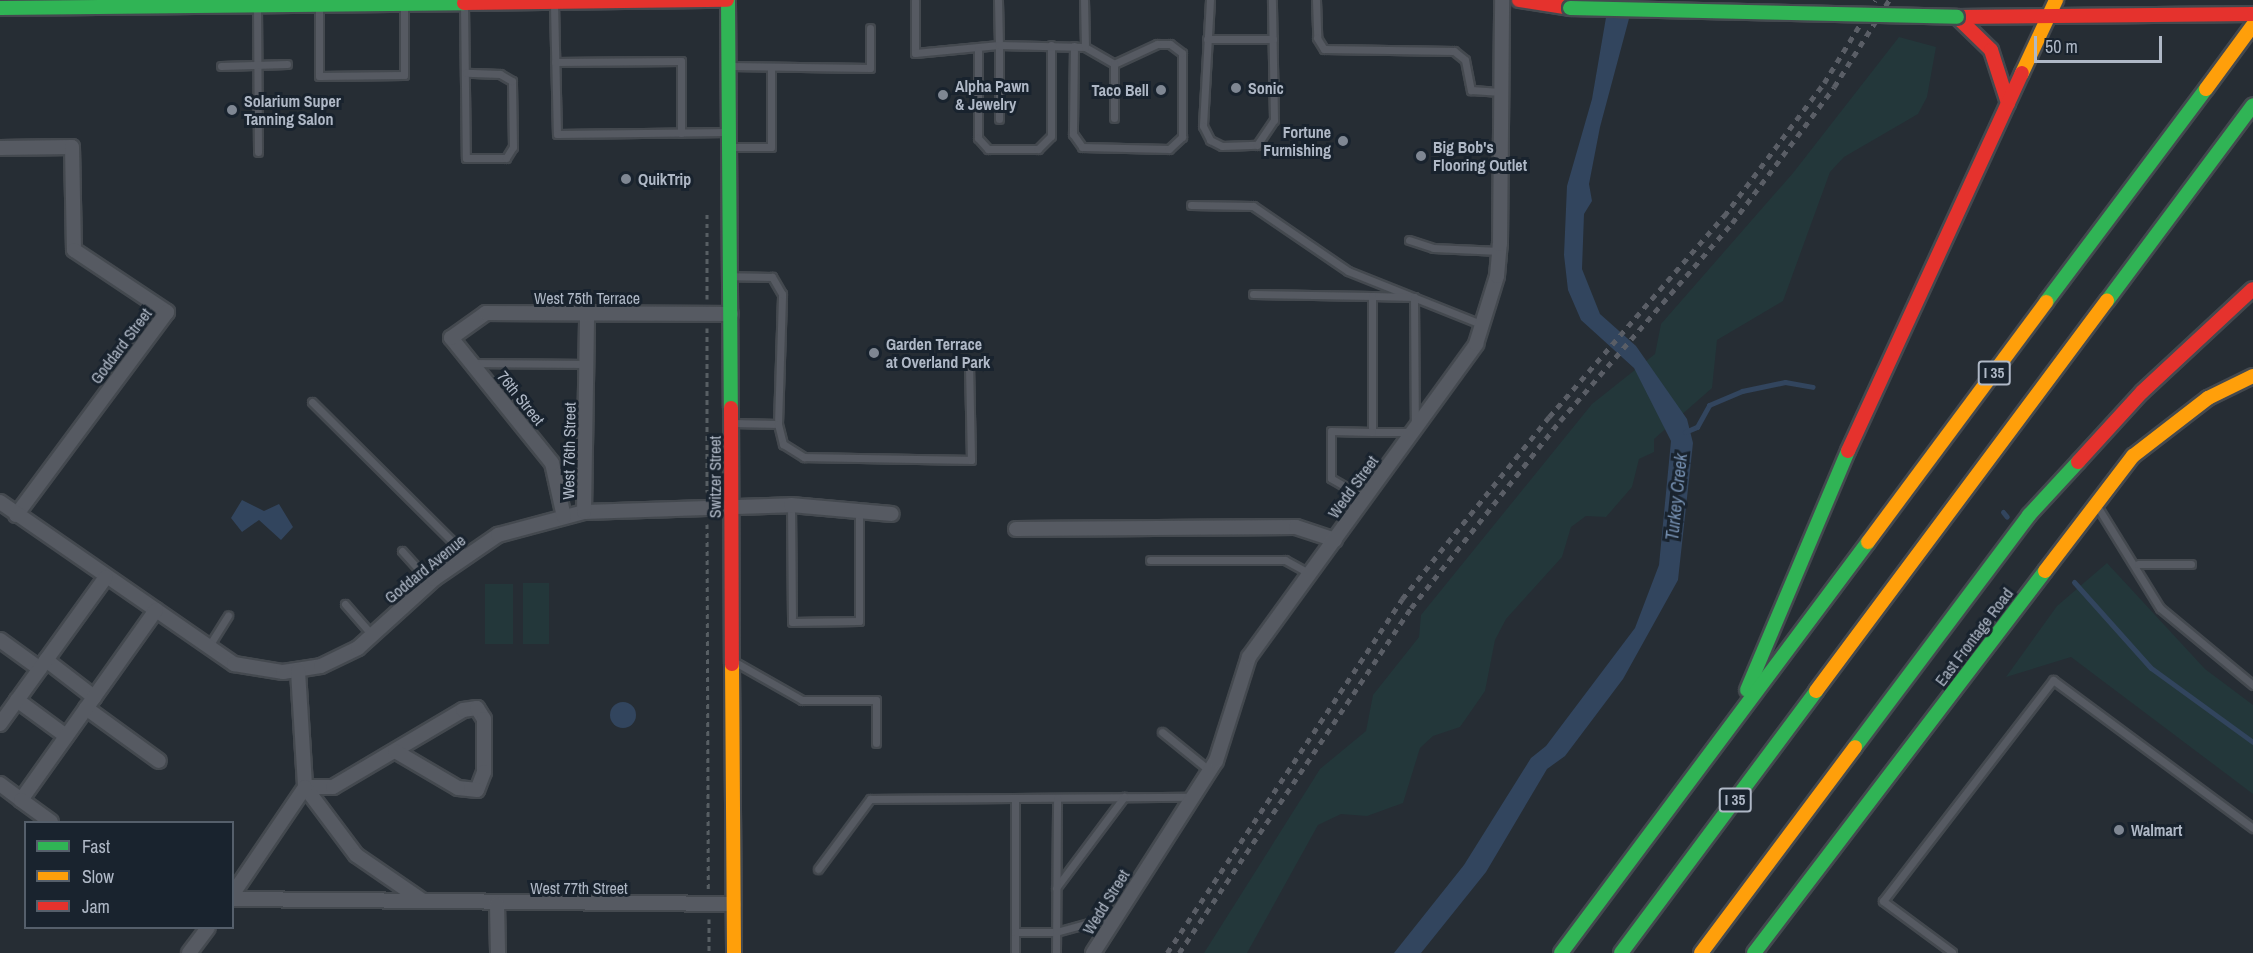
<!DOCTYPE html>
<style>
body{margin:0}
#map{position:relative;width:2253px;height:953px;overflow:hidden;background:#262d34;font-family:"Archivo Narrow",sans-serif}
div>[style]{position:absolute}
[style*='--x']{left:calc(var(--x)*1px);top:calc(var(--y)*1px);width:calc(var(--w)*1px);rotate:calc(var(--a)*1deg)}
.green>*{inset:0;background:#23373a;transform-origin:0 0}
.water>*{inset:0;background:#32455e}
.round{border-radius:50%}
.stream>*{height:5px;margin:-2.5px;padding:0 2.5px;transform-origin:2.5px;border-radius:2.5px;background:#32455e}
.path>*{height:3px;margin-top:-1.5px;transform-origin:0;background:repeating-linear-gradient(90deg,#585f64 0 4.5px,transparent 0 9px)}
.roads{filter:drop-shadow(2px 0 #44494f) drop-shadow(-2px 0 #44494f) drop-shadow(0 2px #44494f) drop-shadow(0 -2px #44494f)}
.lane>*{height:7px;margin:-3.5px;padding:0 3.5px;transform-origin:3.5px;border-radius:3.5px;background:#565a62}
.street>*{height:14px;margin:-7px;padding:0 7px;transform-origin:7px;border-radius:7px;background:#565a62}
.fast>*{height:14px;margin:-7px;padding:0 7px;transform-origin:7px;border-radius:7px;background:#30b455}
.slow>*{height:14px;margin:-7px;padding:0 7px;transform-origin:7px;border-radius:7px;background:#ff9f0a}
.jam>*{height:14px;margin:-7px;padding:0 7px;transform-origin:7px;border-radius:7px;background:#e5322d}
.rail>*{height:4.5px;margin-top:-2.25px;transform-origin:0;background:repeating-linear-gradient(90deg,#5a5e66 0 6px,transparent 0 12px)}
.bridges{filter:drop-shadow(2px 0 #44494f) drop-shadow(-2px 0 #44494f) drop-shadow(0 2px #44494f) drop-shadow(0 -2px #44494f)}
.fast-bridge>*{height:14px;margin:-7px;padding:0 7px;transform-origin:7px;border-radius:7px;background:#30b455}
.dots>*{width:16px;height:16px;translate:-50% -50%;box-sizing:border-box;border:3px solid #19232e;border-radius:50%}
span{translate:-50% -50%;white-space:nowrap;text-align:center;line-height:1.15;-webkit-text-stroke:6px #19232e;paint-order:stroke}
.shield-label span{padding:2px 4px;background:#19232e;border:2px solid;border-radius:4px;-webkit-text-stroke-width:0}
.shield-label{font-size:15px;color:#afb8c6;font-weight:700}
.poi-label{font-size:16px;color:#afb8c6;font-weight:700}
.left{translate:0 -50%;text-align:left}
.right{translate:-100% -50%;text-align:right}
.street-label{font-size:16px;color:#afb8c6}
.water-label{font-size:18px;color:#758fb0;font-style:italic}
.legend{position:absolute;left:24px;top:821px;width:210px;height:108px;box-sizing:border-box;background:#19232e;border:2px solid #555f6b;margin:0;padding:8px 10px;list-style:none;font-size:18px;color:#afb8c6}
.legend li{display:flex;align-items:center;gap:12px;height:30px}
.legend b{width:30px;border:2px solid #555f6b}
.scale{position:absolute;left:2034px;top:36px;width:128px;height:27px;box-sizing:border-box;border:3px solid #afb8c6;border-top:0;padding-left:8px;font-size:18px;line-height:21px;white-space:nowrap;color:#afb8c6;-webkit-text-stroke:4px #19232e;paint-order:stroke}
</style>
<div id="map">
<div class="green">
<div style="clip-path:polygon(1899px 37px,1936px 47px,1927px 97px,1918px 114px,1844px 157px,1830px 172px,1783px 301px,1717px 340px,1712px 388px,1654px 439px,1654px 452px,1639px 459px,1632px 487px,1606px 517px,1586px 516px,1571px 527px,1562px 557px,1506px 619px,1495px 640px,1485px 691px,1460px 727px,1433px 736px,1420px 748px,1403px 803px,1367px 816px,1341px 814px,1318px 825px,1247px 953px,1204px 953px,1320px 769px,1366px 731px,1373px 695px,1419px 637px,1421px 615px,1592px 404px,1655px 354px,1661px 324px,1793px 173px)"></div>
<div style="clip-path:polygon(2107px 563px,2205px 669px,2253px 705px,2253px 794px,2071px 657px,2006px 677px,2057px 606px)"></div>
<div style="left:523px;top:583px;width:26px;height:61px"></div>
<div style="left:485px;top:584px;width:28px;height:60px"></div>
</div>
<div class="water">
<div style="clip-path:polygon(1609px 0,1634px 0,1600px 127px,1589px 184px,1592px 201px,1584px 214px,1582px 269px,1600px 314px,1636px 346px,1687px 419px,1693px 443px,1678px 580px,1623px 679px,1565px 756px,1547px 769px,1486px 872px,1421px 953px,1394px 953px,1464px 865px,1531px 758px,1546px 746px,1635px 628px,1659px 565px,1671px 441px,1634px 368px,1581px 320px,1568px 290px,1564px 255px,1567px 186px,1592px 99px)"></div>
<div style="clip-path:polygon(242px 500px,264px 511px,279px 504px,293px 527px,281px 540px,259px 520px,242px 532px,231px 518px)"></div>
<div class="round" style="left:610px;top:702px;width:26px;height:26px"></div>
</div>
<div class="stream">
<div style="--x:1685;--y:432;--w:13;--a:-23"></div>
<div style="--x:1697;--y:427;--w:25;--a:-61"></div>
<div style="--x:1709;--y:405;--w:36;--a:-23"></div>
<div style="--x:1742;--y:391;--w:44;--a:-11.8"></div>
<div style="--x:1785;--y:382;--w:28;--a:10"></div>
<div style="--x:2003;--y:512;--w:6;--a:51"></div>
<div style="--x:2074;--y:582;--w:115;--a:48.2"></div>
<div style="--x:2151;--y:668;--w:126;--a:36"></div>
</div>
<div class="path">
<div style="--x:707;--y:214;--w:85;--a:90"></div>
<div style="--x:707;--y:328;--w:164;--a:90"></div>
<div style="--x:707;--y:524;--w:365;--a:89.8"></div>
<div style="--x:709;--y:919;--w:34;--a:90"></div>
</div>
<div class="roads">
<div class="lane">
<div style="--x:915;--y:0;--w:53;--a:90"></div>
<div style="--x:915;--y:53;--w:84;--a:-5.4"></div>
<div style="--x:999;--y:45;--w:45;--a:-91.3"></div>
<div style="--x:1210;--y:0;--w:126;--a:93.2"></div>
<div style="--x:1203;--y:126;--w:16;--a:63"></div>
<div style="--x:1210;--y:140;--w:13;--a:27"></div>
<div style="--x:1222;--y:146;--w:35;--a:-2"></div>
<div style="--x:1257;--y:145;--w:30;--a:-56"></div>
<div style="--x:1274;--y:120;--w:120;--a:-91"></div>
<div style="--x:1316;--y:0;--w:38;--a:88"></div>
<div style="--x:1317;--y:38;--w:13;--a:58"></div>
<div style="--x:1324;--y:49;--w:130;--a:0.9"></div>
<div style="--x:1454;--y:51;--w:14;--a:39"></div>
<div style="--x:1465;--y:60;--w:31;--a:79"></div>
<div style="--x:1471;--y:90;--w:30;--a:4"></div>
<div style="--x:554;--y:4;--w:130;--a:88.7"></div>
<div style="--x:557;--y:134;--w:171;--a:-0.7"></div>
<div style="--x:464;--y:5;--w:153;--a:89.3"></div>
<div style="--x:466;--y:158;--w:40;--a:0"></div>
<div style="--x:506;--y:158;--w:13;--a:-58"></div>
<div style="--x:513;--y:147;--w:66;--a:-90.9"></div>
<div style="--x:512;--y:81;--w:14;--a:-150"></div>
<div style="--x:500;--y:74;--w:34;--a:-178"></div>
<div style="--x:257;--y:7;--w:145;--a:89.6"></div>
<div style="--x:319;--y:7;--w:69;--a:90"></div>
<div style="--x:319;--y:76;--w:85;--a:-0.7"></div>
<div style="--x:404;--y:75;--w:68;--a:-90"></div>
<div style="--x:1207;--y:39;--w:66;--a:0"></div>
<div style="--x:1074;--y:46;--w:88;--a:90.7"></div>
<div style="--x:1073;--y:134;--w:16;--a:55"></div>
<div style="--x:1082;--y:147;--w:87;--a:1.3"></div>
<div style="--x:1169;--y:149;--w:18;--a:-43"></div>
<div style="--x:1182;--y:137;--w:84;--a:-90"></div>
<div style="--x:1182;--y:53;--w:15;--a:-143"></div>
<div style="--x:1170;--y:44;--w:13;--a:180"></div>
<div style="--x:1157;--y:44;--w:47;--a:155.1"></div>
<div style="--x:1085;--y:47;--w:34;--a:30"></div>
<div style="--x:1114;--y:64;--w:54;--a:90"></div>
<div style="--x:978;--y:50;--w:88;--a:90"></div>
<div style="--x:978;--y:138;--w:15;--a:48"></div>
<div style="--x:988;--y:149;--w:50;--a:0"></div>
<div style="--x:1038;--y:149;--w:18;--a:-45"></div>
<div style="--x:1051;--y:136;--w:91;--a:-90"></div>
<div style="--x:555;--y:62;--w:126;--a:-0.5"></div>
<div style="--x:681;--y:61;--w:72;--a:90"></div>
<div style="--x:221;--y:66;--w:66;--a:-1.7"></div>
<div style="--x:730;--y:66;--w:140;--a:0.8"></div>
<div style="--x:870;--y:68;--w:40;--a:-90"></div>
<div style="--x:999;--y:119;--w:74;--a:-90"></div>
<div style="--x:999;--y:45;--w:86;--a:1.3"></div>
<div style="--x:1085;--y:47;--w:47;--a:-91.2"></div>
<div style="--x:730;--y:147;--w:41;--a:0"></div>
<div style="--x:771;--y:147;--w:80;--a:-90"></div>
<div style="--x:1191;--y:205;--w:62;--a:0.9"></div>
<div style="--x:1253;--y:206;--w:115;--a:34.4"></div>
<div style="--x:1348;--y:271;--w:145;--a:21.8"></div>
<div style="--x:1409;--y:240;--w:25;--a:18"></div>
<div style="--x:1433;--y:248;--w:67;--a:2.6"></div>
<div style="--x:1253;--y:294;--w:119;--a:1"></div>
<div style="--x:1372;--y:296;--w:42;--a:1.4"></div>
<div style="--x:1414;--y:297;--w:135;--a:89.6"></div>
<div style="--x:1415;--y:432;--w:43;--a:180"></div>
<div style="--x:1372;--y:432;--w:136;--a:-90"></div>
<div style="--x:471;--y:363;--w:116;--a:0.5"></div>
<div style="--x:312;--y:402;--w:216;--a:44.8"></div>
<div style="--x:733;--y:423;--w:45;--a:1.3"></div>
<div style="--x:778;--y:424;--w:130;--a:-88.2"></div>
<div style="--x:782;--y:294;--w:20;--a:-120"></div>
<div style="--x:772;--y:277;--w:39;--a:-179"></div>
<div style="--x:778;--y:424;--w:21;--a:76"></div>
<div style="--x:783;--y:444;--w:25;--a:32"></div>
<div style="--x:804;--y:457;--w:167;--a:1"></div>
<div style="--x:971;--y:460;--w:92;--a:-91.2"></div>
<div style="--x:1365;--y:498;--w:39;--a:-150"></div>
<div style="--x:1331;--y:478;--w:47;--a:-90"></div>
<div style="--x:1331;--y:431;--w:41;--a:1.4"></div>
<div style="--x:791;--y:505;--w:117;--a:89.5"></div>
<div style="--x:792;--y:622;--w:67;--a:-0.9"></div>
<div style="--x:859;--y:621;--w:109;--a:-90"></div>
<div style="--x:2097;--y:506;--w:120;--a:58.3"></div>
<div style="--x:2160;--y:608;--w:121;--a:39.6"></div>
<div style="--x:402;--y:551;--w:42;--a:47.9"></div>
<div style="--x:1150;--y:560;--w:135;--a:0"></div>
<div style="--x:1285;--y:560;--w:29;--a:29"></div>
<div style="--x:2138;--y:564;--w:53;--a:0"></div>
<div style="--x:345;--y:604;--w:41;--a:48.9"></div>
<div style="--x:209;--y:646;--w:36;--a:-58"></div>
<div style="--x:735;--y:662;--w:77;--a:29.6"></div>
<div style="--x:802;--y:700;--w:74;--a:0"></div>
<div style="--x:876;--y:700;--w:43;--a:90"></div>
<div style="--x:1162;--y:732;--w:62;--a:39.1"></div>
<div style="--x:1015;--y:798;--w:155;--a:90"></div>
<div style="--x:818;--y:869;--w:87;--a:-53.4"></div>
<div style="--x:870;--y:799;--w:323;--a:-0.4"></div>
<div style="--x:1056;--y:888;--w:114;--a:-53.2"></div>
<div style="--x:1015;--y:932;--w:41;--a:0"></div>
<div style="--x:1056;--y:932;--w:60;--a:-15.4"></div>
<div style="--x:1952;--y:952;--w:86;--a:-143.5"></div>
<div style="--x:1883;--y:901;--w:279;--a:-52.4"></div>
<div style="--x:2053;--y:680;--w:249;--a:36.5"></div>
<div style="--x:1056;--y:953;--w:155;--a:-89.6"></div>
</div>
<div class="street">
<div style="--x:0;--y:148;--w:72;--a:-0.8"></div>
<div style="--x:72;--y:147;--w:103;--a:88.9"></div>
<div style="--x:74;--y:250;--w:112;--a:33.7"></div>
<div style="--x:167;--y:312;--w:253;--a:126.6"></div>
<div style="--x:0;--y:502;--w:285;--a:34.7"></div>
<div style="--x:234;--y:664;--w:50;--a:9.3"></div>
<div style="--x:283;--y:672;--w:38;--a:-9"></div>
<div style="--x:321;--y:666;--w:41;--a:-25.9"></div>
<div style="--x:358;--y:648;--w:103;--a:-42.2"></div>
<div style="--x:434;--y:579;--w:78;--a:-34.5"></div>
<div style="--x:498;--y:535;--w:89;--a:-15"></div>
<div style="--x:584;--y:512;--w:207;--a:-1.9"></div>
<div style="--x:791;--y:505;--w:101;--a:5.1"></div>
<div style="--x:584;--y:512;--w:196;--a:-89.1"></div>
<div style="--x:564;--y:517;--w:55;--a:-102.5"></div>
<div style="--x:552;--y:463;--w:161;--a:-128.9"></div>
<div style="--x:451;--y:338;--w:43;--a:-35.5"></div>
<div style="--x:486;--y:313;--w:245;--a:0.2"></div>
<div style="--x:1016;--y:529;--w:280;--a:-0.4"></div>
<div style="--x:1296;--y:527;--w:41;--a:18.4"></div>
<div style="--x:0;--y:640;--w:49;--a:35.9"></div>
<div style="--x:46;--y:660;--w:61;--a:37.6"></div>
<div style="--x:298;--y:671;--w:116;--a:86.5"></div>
<div style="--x:17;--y:700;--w:61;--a:36.3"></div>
<div style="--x:86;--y:708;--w:90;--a:36"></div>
<div style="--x:0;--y:724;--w:181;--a:-54.2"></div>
<div style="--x:0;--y:784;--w:26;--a:37"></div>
<div style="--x:21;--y:800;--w:233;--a:-54.6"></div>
<div style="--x:305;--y:787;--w:28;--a:0"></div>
<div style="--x:333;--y:787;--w:151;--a:-30.6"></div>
<div style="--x:463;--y:710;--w:14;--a:-8"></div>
<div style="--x:477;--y:708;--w:13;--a:58"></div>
<div style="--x:484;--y:719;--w:53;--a:90"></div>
<div style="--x:484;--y:772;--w:19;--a:111"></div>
<div style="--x:477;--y:790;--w:19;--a:-174"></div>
<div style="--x:458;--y:788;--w:73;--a:-149.6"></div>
<div style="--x:305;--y:787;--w:85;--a:53.1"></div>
<div style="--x:356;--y:855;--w:81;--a:34.5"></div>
<div style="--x:21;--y:800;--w:37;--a:36"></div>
<div style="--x:232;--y:895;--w:130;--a:-55.9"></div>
<div style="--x:232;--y:899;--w:502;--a:0.57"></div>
<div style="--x:497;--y:904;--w:49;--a:88.8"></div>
<div style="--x:189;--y:953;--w:31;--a:-53"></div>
<div style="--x:1093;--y:953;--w:228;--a:-57.4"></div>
<div style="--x:1216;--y:761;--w:109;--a:-72.4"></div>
<div style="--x:1249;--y:657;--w:387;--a:-54"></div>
<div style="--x:1476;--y:344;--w:71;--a:-72.8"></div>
<div style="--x:1497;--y:276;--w:32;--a:-85"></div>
<div style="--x:1500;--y:244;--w:244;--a:-89.5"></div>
</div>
<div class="fast">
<div style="--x:728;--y:0;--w:408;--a:89.6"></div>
<div style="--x:0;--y:8;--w:464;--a:-0.6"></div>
<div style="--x:2107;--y:301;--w:244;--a:-53.3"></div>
<div style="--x:2046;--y:302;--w:266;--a:-53.1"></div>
<div style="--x:1747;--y:690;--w:259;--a:-67.1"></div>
<div style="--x:1855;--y:747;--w:290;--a:-53.1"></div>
<div style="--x:2029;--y:515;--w:72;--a:-47.2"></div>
<div style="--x:1561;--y:953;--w:513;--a:-53.24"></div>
<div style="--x:1621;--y:953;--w:327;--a:-53.3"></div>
<div style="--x:1754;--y:953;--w:480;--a:-52.7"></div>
</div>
<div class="slow">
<div style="--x:2022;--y:73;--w:81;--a:-65"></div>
<div style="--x:2206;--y:89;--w:79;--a:-53.7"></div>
<div style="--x:1868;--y:542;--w:299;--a:-53.4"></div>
<div style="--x:2045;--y:571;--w:145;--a:-52.6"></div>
<div style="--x:2133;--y:456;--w:95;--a:-37.7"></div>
<div style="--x:2208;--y:398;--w:50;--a:-26.1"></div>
<div style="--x:732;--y:664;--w:289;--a:89.6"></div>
<div style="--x:1816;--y:691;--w:487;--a:-53.3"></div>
<div style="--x:1701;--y:953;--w:257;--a:-53.2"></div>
</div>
<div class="jam">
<div style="--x:1519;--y:0;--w:52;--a:8.9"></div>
<div style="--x:464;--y:3;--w:263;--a:-0.7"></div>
<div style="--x:1957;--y:17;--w:296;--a:-0.6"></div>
<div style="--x:1957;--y:17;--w:47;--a:44.1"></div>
<div style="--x:1991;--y:50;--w:56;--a:72.2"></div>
<div style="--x:731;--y:408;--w:256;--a:89.8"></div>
<div style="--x:1848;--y:451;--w:416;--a:-65.3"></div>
<div style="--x:2078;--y:462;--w:95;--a:-47.6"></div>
<div style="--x:2142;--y:392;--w:151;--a:-42.9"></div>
</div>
</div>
<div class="rail">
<div style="--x:1167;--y:953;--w:425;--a:-56.4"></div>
<div style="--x:1402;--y:599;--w:234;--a:-51.1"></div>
<div style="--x:1549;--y:417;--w:267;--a:-49"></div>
<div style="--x:1724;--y:216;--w:166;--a:-53.1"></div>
<div style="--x:1824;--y:83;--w:97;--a:-58.4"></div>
<div style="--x:1179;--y:953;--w:416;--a:-56.1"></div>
<div style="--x:1411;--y:608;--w:239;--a:-51.5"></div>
<div style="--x:1560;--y:421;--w:262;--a:-49"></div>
<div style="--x:1732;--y:223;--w:170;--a:-53.1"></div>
<div style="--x:1834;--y:87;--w:103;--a:-57.7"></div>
</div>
<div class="bridges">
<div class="fast-bridge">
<div style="--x:1570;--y:8;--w:387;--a:1.3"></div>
</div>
</div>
<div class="dots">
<div style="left:1236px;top:88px;background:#7f8793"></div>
<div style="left:1161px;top:90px;background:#7f8793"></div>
<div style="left:943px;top:95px;background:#7f8793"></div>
<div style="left:232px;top:110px;background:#7f8793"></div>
<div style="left:1343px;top:141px;background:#7f8793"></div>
<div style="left:1421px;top:156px;background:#7f8793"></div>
<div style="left:626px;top:179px;background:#7f8793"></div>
<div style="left:874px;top:353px;background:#7f8793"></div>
<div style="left:2119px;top:830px;background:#7f8793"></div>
</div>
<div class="shield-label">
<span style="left:1994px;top:373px">I 35</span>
<span style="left:1735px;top:800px">I 35</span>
</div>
<div class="poi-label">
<span class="left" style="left:955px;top:95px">Alpha Pawn<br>&amp; Jewelry</span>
<span class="left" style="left:1248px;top:88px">Sonic</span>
<span class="right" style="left:1149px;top:90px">Taco Bell</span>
<span class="left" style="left:244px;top:110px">Solarium Super<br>Tanning Salon</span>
<span class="right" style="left:1331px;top:141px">Fortune<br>Furnishing</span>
<span class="left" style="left:1433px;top:156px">Big Bob's<br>Flooring Outlet</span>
<span class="left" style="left:638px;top:179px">QuikTrip</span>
<span class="left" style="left:886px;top:353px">Garden Terrace<br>at Overland Park</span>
<span class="left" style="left:2131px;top:830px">Walmart</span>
</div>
<div class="street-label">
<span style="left:587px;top:298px">West 75th Terrace</span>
<span style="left:121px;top:346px;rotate:-53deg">Goddard Street</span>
<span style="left:521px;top:398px;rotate:51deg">76th Street</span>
<span style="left:569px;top:451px;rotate:-89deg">West 76th Street</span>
<span style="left:715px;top:477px;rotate:-90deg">Switzer Street</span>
<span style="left:1353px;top:487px;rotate:-54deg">Wedd Street</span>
<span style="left:425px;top:569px;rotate:-39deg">Goddard Avenue</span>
<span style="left:1974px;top:637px;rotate:-53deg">East Frontage Road</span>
<span style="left:579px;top:888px">West 77th Street</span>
<span style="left:1106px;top:902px;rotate:-58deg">Wedd Street</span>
</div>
<div class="water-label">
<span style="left:1677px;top:497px;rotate:-84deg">Turkey Creek</span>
</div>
<ul class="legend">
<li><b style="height:8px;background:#30b455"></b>Fast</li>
<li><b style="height:8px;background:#ff9f0a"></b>Slow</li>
<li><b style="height:8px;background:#e5322d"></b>Jam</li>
</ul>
<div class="scale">50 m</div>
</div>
